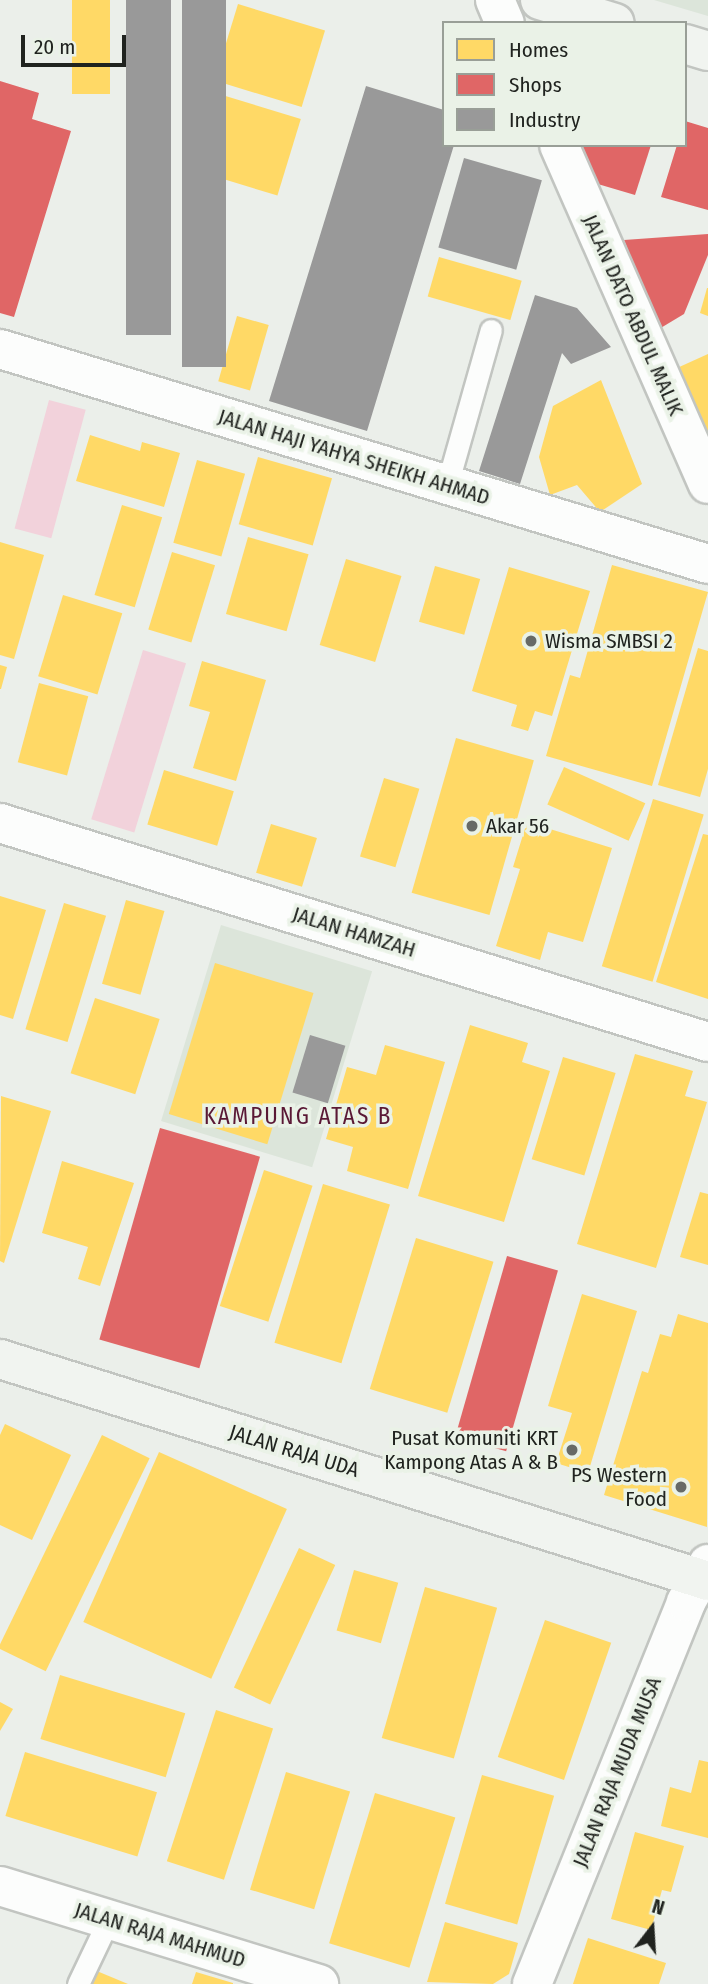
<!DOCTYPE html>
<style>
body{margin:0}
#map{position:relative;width:708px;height:1984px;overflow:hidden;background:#ebefea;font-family:"Fira Sans Condensed",sans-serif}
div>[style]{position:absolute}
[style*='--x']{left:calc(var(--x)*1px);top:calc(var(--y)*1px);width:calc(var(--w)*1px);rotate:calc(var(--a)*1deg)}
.built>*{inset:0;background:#dce5da;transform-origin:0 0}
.green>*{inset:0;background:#f2d2db;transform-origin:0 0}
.homes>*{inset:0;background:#ffd966;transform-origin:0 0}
.shops>*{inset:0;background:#e06666;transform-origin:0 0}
.industry>*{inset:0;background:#999;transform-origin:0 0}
.roads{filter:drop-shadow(2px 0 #c2c5c1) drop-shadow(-2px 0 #c2c5c1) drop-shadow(0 2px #c2c5c1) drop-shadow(0 -2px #c2c5c1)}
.lane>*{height:21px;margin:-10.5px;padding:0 10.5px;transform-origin:10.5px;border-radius:10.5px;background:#fcfdfc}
.street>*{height:38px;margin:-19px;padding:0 19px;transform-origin:19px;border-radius:19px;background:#fcfdfc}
.secondary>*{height:38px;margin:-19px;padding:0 19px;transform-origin:19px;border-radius:19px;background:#f1f4f0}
.dots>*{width:19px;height:19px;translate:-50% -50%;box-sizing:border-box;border:4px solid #eaf2e7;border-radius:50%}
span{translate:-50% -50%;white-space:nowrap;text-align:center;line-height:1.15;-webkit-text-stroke:7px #eaf2e7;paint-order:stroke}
.street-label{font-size:21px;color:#20231f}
.poi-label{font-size:21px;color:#20231f}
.left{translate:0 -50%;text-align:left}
.right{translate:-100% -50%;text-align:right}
.neighbourhood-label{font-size:23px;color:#5a1835;letter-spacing:2px}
.legend{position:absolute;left:442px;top:21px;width:245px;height:126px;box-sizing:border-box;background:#eaf2e7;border:2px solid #999f97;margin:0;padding:9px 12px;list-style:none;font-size:21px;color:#20231f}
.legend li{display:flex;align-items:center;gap:14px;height:35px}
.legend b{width:35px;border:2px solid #999f97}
.north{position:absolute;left:617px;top:1893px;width:70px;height:70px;-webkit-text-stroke:5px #eaf2e7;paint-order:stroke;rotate:17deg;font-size:19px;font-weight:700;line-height:28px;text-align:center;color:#20231f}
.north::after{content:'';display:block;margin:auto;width:24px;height:32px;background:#20231f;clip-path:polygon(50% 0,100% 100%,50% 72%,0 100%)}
.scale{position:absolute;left:21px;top:35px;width:105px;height:32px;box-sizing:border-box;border:4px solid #20231f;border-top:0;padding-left:9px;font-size:21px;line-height:24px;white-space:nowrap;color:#20231f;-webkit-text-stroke:5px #eaf2e7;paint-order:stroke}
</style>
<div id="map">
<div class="built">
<div style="clip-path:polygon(654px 0,708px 0,708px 16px)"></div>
<div style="left:221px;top:925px;width:158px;height:205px;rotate:17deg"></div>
</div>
<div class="green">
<div style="left:49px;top:400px;width:38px;height:133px;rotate:15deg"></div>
<div style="left:143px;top:650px;width:45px;height:177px;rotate:17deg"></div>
</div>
<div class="homes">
<div style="left:72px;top:0;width:38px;height:94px"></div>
<div style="left:238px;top:4px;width:91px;height:80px;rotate:17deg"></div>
<div style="left:209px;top:91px;width:96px;height:80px;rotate:17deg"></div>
<div style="left:439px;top:257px;width:86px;height:41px;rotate:16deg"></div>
<div style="clip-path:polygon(707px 288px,708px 288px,708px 316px,700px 313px)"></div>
<div style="left:237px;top:316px;width:33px;height:68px;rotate:16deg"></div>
<div style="clip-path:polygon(708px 354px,708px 431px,706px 432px,677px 368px)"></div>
<div style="clip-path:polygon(601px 380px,642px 484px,600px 512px,577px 485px,550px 495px,539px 457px,553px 406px)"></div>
<div style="clip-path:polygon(90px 435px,140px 451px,142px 442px,180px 453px,164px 507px,76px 481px)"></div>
<div style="left:258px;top:457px;width:77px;height:70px;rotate:16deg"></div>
<div style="left:197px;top:460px;width:50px;height:86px;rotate:16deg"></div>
<div style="left:122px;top:505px;width:42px;height:94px;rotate:17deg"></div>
<div style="left:248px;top:537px;width:63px;height:80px;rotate:16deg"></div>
<div style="clip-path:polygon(0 542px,44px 555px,14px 659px,0 655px)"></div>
<div style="left:172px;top:552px;width:45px;height:81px;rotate:17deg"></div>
<div style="left:346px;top:559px;width:58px;height:90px;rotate:17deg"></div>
<div style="clip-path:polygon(612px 565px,708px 592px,652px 786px,546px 756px,570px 675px,580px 678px)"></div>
<div style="left:435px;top:566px;width:47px;height:58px;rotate:16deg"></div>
<div style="clip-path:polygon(509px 567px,590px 591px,552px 716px,535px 711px,528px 731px,511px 726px,517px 705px,472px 691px)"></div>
<div style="left:63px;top:595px;width:62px;height:85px;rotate:17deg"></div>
<div style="clip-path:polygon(698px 648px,708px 651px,708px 769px,700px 797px,658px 785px)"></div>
<div style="clip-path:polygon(202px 661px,266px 680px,236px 781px,193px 768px,210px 712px,189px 706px)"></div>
<div style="clip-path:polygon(0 665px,7px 667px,1px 689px,0 689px)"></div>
<div style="left:39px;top:683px;width:51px;height:82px;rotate:15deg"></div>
<div style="left:456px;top:738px;width:81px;height:161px;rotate:16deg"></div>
<div style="left:564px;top:767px;width:89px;height:41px;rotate:24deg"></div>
<div style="left:164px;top:770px;width:73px;height:57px;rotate:17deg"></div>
<div style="left:384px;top:778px;width:37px;height:82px;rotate:17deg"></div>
<div style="left:653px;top:799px;width:53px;height:175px;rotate:17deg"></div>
<div style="clip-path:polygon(527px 822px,612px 848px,583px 942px,548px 932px,540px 960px,496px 946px,520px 869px,513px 867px)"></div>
<div style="left:271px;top:824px;width:48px;height:51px;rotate:17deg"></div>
<div style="clip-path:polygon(703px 834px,708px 835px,708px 999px,656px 982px)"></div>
<div style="clip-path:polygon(0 896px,46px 910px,13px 1019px,0 1015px)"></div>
<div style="left:126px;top:900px;width:40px;height:87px;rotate:16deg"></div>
<div style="left:64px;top:903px;width:44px;height:132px;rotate:17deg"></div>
<div style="left:215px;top:963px;width:103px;height:158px;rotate:17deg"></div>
<div style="left:95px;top:998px;width:68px;height:79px;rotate:18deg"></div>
<div style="clip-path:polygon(470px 1025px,528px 1043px,522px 1062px,550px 1071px,504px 1222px,418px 1196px)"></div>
<div style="clip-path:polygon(385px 1045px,445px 1062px,408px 1189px,347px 1171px,353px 1147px,326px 1139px,347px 1067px,376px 1075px)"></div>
<div style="clip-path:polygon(635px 1054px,693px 1071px,685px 1096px,707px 1102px,656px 1268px,577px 1244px)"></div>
<div style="left:563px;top:1057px;width:55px;height:107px;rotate:17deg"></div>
<div style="clip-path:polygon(1px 1096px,51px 1111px,4px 1263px,0 1261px)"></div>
<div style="clip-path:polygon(62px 1161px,134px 1183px,100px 1286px,78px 1279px,88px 1247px,42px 1233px)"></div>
<div style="left:264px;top:1170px;width:51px;height:143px;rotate:18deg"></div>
<div style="left:323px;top:1184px;width:70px;height:166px;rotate:17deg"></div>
<div style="clip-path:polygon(700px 1192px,708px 1194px,708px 1265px,680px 1257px)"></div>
<div style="left:416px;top:1238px;width:81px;height:158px;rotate:17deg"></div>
<div style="clip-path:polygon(582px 1294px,637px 1311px,588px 1473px,556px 1463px,572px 1413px,548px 1406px)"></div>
<div style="clip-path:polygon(678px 1314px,708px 1323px,707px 1527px,604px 1495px,642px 1371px,648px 1373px,660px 1334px,671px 1337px)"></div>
<div style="clip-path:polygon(5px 1424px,71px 1455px,32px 1540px,0 1525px,0 1435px)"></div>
<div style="left:102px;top:1435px;width:53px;height:237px;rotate:26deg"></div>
<div style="left:159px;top:1452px;width:140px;height:186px;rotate:24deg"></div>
<div style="left:299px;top:1548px;width:40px;height:154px;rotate:25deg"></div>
<div style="left:354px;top:1570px;width:46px;height:63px;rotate:16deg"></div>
<div style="left:425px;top:1587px;width:75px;height:157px;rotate:16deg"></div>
<div style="left:545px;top:1620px;width:70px;height:145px;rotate:19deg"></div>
<div style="left:60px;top:1675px;width:131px;height:67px;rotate:17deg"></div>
<div style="clip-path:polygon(0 1702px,13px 1709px,0 1731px)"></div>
<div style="left:216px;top:1710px;width:60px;height:159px;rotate:18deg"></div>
<div style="left:25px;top:1752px;width:138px;height:67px;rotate:17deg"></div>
<div style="clip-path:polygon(699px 1760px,708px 1762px,708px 1838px,661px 1826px,670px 1787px,691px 1793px)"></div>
<div style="left:286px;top:1772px;width:67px;height:123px;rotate:17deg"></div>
<div style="left:482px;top:1775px;width:75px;height:134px;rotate:16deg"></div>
<div style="left:375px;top:1793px;width:84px;height:157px;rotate:17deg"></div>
<div style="clip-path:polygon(635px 1832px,684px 1846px,671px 1892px,662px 1890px,651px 1930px,611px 1919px)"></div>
<div style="clip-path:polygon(445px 1922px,518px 1943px,509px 1974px,493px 1984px,427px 1982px)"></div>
<div style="clip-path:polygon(588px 1938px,666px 1963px,659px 1984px,573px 1984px)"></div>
<div style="clip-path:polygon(92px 1969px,128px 1984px,86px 1984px)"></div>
<div style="clip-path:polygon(196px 1972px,233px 1983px,233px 1984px,192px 1984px)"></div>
</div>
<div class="shops">
<div style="clip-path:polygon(0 81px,39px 93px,32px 119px,71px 131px,14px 317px,0 313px)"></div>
<div style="clip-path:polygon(685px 121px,708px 128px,708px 210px,661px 197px,677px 145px,685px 145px)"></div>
<div style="clip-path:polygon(569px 145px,651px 145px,635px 195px,591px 182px)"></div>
<div style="clip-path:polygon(708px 234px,708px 255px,684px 314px,659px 329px,624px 240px)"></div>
<div style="left:160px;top:1128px;width:104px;height:220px;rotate:16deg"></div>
<div style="left:507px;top:1256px;width:53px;height:188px;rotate:16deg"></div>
</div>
<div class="industry">
<div style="left:126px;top:0;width:45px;height:335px"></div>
<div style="left:182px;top:0;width:44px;height:367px"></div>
<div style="clip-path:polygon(366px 86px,444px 110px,444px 145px,454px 145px,367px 431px,269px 401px)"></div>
<div style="left:464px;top:158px;width:81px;height:93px;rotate:16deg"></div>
<div style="clip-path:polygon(535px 295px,577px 308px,611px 347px,571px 364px,562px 353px,520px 484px,479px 471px)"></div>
<div style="left:310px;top:1035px;width:37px;height:60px;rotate:17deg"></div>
</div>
<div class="roads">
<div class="lane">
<div style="--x:447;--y:485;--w:161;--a:-74.2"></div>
<div style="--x:78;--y:1984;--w:72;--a:-64.5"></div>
</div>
<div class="street">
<div style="--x:495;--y:0;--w:25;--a:67"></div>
<div style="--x:559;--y:145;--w:370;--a:66.3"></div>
<div style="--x:0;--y:349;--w:740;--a:16.89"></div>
<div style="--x:0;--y:823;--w:741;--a:17.19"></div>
<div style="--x:0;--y:1886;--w:334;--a:17.1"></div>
<div style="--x:532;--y:1984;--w:412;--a:-68"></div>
<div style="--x:686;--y:1602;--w:44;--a:-59.9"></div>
</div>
<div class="secondary">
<div style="--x:540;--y:0;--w:78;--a:17"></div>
<div style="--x:685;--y:44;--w:24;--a:17"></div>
<div style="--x:0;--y:1359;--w:742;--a:17.41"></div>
</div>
</div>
<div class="dots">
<div style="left:531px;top:641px;background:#676a66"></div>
<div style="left:472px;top:826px;background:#676a66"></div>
<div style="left:572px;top:1450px;background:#676a66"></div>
<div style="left:681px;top:1487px;background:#676a66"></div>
</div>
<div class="street-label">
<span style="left:633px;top:315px;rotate:66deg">JALAN DATO ABDUL MALIK</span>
<span style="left:354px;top:457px;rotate:17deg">JALAN HAJI YAHYA SHEIKH AHMAD</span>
<span style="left:354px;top:932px;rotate:17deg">JALAN HAMZAH</span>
<span style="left:294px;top:1451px;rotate:17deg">JALAN RAJA UDA</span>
<span style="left:617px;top:1772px;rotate:-68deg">JALAN RAJA MUDA MUSA</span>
<span style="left:160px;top:1935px;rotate:17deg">JALAN RAJA MAHMUD</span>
</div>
<div class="poi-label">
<span class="left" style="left:545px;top:641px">Wisma SMBSI 2</span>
<span class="left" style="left:486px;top:826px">Akar 56</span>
<span class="right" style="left:558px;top:1450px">Pusat Komuniti KRT<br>Kampong Atas A &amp; B</span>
<span class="right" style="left:667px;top:1487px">PS Western<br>Food</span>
</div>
<div class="neighbourhood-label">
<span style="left:298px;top:1116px">KAMPUNG ATAS B</span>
</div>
<ul class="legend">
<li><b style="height:19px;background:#ffd966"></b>Homes</li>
<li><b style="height:19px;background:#e06666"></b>Shops</li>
<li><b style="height:19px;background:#999"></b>Industry</li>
</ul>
<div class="north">N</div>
<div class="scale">20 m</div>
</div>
